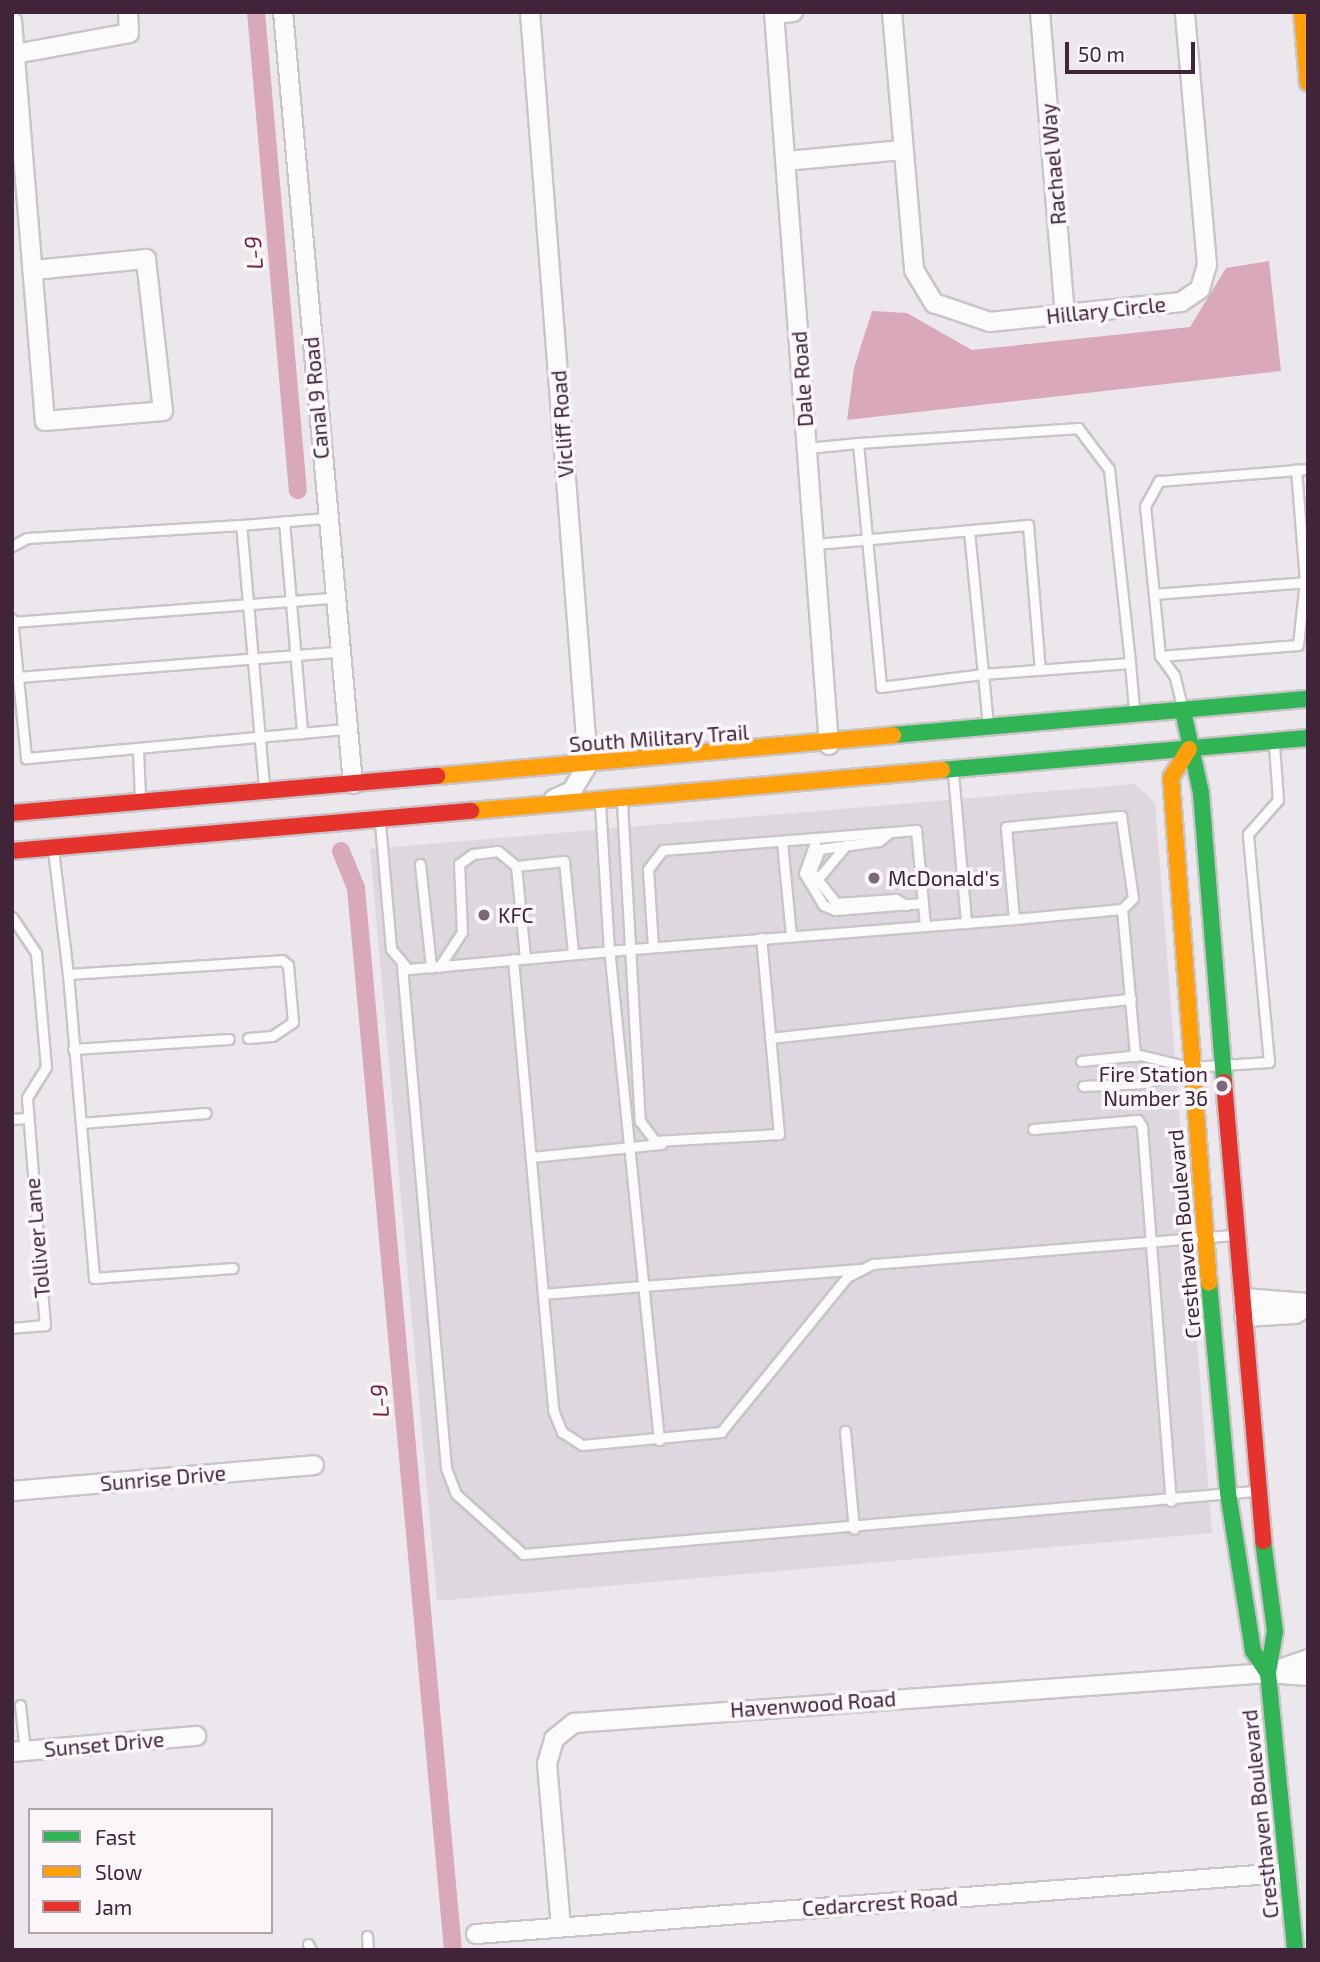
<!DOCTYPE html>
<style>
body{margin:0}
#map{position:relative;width:1320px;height:1962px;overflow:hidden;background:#ece7ec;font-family:"Exo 2",sans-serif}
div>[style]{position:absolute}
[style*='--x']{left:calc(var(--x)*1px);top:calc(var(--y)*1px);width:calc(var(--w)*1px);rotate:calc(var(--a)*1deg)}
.built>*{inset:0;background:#dfd7df}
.water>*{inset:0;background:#d9a9bb}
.canal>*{height:18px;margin:-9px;padding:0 9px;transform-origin:9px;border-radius:9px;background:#d9a9bb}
.roads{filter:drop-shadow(2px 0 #c9c4c8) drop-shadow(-2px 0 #c9c4c8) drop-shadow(0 2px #c9c4c8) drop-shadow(0 -2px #c9c4c8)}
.lane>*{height:9px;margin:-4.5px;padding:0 4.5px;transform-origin:4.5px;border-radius:4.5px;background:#fcfbfc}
.street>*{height:18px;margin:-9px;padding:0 9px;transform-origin:9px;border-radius:9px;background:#fcfbfc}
.fast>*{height:16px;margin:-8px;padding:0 8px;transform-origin:8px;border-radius:8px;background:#30b455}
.slow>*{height:16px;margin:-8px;padding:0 8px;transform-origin:8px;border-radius:8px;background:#ff9f0a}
.jam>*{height:16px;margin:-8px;padding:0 8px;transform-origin:8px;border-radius:8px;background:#e5322d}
.dots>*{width:19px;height:19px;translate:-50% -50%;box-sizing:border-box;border:4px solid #faf6fa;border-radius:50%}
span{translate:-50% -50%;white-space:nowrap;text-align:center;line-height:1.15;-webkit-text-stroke:7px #faf6fa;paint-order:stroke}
.street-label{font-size:21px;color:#402439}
.poi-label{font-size:21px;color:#402439}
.left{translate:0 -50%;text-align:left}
.right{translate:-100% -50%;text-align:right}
.water-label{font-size:23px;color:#7b1e3e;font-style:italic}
.frame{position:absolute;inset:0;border:14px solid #402439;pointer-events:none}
.legend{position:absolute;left:28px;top:1808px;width:245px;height:126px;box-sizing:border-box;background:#faf6fa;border:2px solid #b0a2ad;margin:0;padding:9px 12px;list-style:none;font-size:21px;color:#402439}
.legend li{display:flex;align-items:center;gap:14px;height:35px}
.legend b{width:35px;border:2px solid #b0a2ad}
.scale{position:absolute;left:1065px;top:42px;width:130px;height:32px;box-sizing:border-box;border:4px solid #402439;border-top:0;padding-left:9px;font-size:21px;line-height:24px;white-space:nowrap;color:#402439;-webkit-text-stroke:5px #faf6fa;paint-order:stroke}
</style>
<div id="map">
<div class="built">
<div style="clip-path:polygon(1135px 784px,1155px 803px,1212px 1533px,437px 1601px,370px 849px)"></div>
</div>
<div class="water">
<div style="clip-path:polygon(1269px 261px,1281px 371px,847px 420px,854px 368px,872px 311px,907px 313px,972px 350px,1190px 327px,1226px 268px)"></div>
</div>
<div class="canal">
<div style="--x:256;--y:12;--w:480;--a:85"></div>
<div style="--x:341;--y:851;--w:40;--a:68"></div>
<div style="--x:356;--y:888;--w:1066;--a:84.78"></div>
</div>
<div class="roads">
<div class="lane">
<div style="--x:858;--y:443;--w:221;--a:-3.9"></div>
<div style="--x:1078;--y:428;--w:51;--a:52.9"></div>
<div style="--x:1109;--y:469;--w:195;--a:83.8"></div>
<div style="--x:807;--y:448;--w:51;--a:-5.6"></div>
<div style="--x:858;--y:443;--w:245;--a:84.6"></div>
<div style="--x:881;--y:687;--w:103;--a:-7.3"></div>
<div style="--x:983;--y:674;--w:144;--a:-95.6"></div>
<div style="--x:284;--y:521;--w:213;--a:85.1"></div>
<div style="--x:815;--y:544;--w:214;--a:-5.1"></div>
<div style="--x:1028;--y:525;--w:145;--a:85.3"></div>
<div style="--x:12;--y:546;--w:17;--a:-28"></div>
<div style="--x:27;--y:538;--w:214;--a:-3.5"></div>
<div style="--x:1154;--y:594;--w:154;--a:-4.5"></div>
<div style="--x:12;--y:619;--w:140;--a:84.2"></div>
<div style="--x:26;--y:758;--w:321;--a:-5.2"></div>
<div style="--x:12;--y:622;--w:323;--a:-4.3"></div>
<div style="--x:1160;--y:656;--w:138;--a:-4.6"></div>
<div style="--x:1298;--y:645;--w:64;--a:-83.8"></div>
<div style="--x:1305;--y:581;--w:112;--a:-94.6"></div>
<div style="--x:18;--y:677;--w:321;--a:-4.5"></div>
<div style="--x:1182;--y:706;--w:32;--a:-104"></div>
<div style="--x:1174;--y:675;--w:24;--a:-126"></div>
<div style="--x:1160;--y:656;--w:151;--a:-95.7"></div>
<div style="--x:1145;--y:506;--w:29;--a:-61"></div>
<div style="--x:1159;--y:481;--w:149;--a:-4.6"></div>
<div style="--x:988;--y:725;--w:51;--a:-95.6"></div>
<div style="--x:983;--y:674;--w:147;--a:-4.3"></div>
<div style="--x:1130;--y:663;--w:46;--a:85"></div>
<div style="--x:138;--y:750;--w:47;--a:87.6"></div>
<div style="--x:953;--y:773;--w:151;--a:85"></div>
<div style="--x:264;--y:786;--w:262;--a:-95"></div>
<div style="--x:241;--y:525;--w:86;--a:-4.7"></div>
<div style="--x:622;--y:803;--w:319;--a:86.8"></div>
<div style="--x:640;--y:1121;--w:25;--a:53"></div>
<div style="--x:655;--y:1141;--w:124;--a:-3.2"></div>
<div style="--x:779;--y:1134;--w:197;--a:-95.2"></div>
<div style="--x:380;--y:823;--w:126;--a:85"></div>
<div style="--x:391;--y:949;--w:26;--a:50"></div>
<div style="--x:408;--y:969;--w:202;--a:-5.1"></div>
<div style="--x:609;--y:951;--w:147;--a:-93.5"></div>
<div style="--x:888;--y:834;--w:11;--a:142"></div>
<div style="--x:879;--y:841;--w:60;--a:172.3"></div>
<div style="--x:820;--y:849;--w:24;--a:112"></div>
<div style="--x:811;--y:871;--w:41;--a:52"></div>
<div style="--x:836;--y:903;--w:60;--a:-3.8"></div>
<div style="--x:896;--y:899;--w:12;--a:31"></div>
<div style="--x:816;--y:839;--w:36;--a:109"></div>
<div style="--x:804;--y:873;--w:37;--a:59"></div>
<div style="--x:823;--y:905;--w:13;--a:23"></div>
<div style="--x:835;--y:910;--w:88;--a:-4.5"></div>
<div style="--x:782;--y:842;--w:94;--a:84.5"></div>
<div style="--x:53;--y:849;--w:126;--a:83.2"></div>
<div style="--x:68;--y:974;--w:214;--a:-3.7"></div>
<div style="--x:282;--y:960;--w:8;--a:40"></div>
<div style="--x:288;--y:965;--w:57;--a:85"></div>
<div style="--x:293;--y:1022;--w:25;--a:146"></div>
<div style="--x:272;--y:1036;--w:24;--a:175"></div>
<div style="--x:420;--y:864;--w:104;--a:83.9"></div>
<div style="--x:516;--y:866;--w:92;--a:84.4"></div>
<div style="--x:816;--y:881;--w:48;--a:-50"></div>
<div style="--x:1122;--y:909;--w:108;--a:174.7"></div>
<div style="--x:1014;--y:919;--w:92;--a:-95"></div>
<div style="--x:1006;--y:827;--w:116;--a:-5.5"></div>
<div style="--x:1121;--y:816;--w:83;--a:81.7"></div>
<div style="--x:1133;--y:898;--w:16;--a:135"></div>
<div style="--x:1122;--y:909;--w:148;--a:84.9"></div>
<div style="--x:12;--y:917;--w:43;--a:56.3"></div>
<div style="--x:36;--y:953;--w:114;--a:85"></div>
<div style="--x:46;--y:1067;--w:36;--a:122"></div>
<div style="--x:27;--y:1098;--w:228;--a:85.5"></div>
<div style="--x:45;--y:1325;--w:33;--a:175"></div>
<div style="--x:653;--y:947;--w:78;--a:-93.7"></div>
<div style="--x:648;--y:869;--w:24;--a:-52"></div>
<div style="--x:663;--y:850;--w:254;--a:-4.5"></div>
<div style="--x:916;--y:830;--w:96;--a:84.6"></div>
<div style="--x:513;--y:959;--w:453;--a:84.9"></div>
<div style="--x:553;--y:1410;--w:24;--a:68"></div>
<div style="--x:562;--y:1432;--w:24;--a:33"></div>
<div style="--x:582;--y:1445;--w:140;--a:-5.3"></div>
<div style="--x:721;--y:1432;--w:200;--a:-50.9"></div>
<div style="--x:847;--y:1277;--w:29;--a:-27"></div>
<div style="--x:873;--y:1264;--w:363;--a:-4.6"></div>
<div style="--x:402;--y:966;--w:504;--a:84.99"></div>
<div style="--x:446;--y:1468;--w:28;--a:69"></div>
<div style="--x:456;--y:1494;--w:90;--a:41.8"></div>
<div style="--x:523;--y:1554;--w:734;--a:-4.93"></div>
<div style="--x:439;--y:967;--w:42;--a:-56.7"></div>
<div style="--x:462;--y:932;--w:68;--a:-92.5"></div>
<div style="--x:459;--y:864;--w:17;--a:-36"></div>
<div style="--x:473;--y:854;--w:25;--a:-7"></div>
<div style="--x:498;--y:851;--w:23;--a:40"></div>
<div style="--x:516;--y:866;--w:48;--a:-5.9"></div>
<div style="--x:564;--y:861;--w:92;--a:84.4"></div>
<div style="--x:68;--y:974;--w:305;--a:85.1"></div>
<div style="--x:94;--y:1278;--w:139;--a:-4.1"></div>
<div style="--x:770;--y:1038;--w:363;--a:-6.2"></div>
<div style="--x:73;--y:1049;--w:156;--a:-3.7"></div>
<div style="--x:1081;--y:1061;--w:59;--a:-5.8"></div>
<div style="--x:1140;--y:1055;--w:50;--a:13.8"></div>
<div style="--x:1189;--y:1067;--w:80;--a:-3.6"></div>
<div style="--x:1269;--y:1062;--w:229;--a:-95.3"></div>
<div style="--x:1248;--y:834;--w:45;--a:-48.6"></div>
<div style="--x:1278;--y:800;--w:54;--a:-94.2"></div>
<div style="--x:1083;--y:1086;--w:62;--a:-2.8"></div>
<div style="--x:1145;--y:1083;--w:41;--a:-17.1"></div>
<div style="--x:12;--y:1119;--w:15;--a:-4"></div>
<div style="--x:81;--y:1123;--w:125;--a:-4.6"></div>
<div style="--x:1033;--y:1129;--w:105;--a:-4.9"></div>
<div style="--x:1138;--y:1120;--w:8;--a:60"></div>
<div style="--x:1142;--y:1127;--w:375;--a:85.6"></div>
<div style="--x:531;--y:1157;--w:131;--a:-5.7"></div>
<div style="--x:543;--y:1294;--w:317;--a:-4.5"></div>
<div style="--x:845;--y:1431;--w:98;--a:84.8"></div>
<div style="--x:659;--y:1440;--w:492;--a:-95.8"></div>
<div style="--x:609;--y:951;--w:406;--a:-4.5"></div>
<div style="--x:20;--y:1705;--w:46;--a:83.8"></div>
<div style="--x:367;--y:1936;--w:14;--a:86"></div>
<div style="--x:308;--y:1944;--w:7;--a:63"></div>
</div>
<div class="street">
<div style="--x:283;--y:12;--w:775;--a:84.82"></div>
<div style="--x:530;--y:12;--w:754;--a:85.59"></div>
<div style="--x:588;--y:764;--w:31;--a:121"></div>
<div style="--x:572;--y:791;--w:20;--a:156"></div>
<div style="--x:774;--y:12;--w:735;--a:85.71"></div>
<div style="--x:892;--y:12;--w:259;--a:85.1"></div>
<div style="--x:914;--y:270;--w:39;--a:59"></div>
<div style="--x:934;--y:303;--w:59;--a:18.7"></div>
<div style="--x:990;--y:322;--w:192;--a:-6"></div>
<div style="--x:1181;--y:302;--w:23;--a:-34"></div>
<div style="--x:1200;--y:289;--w:25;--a:-74"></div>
<div style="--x:1207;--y:265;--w:254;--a:-95"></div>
<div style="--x:1040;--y:12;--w:304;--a:85.3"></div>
<div style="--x:774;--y:14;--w:19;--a:-6"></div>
<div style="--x:12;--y:21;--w:401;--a:85.3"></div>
<div style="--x:45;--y:421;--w:118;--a:-4.8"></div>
<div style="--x:163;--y:411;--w:153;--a:-96.4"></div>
<div style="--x:146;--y:259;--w:114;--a:174.4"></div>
<div style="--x:15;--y:54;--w:116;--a:-10.4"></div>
<div style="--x:129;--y:33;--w:21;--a:-93"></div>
<div style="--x:786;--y:161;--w:118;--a:-5.4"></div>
<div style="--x:1243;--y:1298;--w:65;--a:4.4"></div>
<div style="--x:1244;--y:1317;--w:51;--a:-3.4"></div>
<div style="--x:1295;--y:1314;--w:15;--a:-32"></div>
<div style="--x:12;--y:1491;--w:303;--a:-4.9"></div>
<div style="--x:1274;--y:1671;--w:36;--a:-19"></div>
<div style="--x:12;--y:1752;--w:185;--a:-5"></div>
<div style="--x:561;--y:1927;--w:164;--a:-94.9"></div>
<div style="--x:547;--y:1764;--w:26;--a:-74"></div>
<div style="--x:554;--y:1739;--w:26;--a:-39"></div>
<div style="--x:574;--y:1723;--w:696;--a:-4.12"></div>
<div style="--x:1268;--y:1673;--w:40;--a:4.3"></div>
<div style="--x:476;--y:1934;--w:810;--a:-4.32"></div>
</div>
<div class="fast">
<div style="--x:1183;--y:711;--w:84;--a:77.6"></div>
<div style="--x:1201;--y:793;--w:290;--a:85.4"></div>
<div style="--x:893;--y:735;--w:417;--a:-5"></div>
<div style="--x:942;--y:770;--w:367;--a:-5"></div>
<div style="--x:1209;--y:1283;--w:211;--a:84.8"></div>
<div style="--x:1228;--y:1493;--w:160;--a:81"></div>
<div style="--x:1253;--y:1651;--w:27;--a:56"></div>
<div style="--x:1263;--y:1541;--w:91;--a:82.4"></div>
<div style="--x:1275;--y:1631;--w:43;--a:99.5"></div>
<div style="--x:1268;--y:1673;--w:278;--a:84.4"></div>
</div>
<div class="slow">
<div style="--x:1302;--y:12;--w:71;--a:85.2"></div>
<div style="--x:1189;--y:749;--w:34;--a:122"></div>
<div style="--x:1171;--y:778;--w:506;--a:85.7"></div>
<div style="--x:437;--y:776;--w:458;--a:-5.1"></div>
<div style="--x:471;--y:811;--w:473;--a:-5"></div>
</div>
<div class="jam">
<div style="--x:12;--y:813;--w:427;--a:-5"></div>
<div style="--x:12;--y:851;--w:461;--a:-5"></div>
<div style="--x:1224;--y:1082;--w:461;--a:85.1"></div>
</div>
</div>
<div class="dots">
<div style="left:874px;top:878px;background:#7c6878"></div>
<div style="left:484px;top:915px;background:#7c6878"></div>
<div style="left:1222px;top:1086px;background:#7c6878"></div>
</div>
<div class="street-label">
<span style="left:1053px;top:164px;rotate:-95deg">Rachael Way</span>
<span style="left:1106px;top:310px;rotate:-6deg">Hillary Circle</span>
<span style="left:802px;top:379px;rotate:-94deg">Dale Road</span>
<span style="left:316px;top:398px;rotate:-95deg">Canal 9 Road</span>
<span style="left:562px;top:424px;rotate:-94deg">Vicliff Road</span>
<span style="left:659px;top:738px;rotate:-4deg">South Military Trail</span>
<span style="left:1184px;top:1234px;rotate:-95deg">Cresthaven Boulevard</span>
<span style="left:37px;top:1238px;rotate:-95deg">Tolliver Lane</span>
<span style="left:163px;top:1478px;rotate:-5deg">Sunrise Drive</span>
<span style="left:813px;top:1704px;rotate:-4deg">Havenwood Road</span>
<span style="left:104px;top:1744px;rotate:-5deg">Sunset Drive</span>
<span style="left:1260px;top:1814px;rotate:-96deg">Cresthaven Boulevard</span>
<span style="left:880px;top:1903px;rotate:-4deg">Cedarcrest Road</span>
</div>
<div class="poi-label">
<span class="left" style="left:888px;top:878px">McDonald's</span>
<span class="left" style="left:498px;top:915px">KFC</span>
<span class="right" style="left:1208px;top:1086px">Fire Station<br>Number 36</span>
</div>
<div class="water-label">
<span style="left:253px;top:253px;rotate:-95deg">L-9</span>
<span style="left:379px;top:1401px;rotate:-95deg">L-9</span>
</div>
<div class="frame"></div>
<ul class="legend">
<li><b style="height:9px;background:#30b455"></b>Fast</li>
<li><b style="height:9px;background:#ff9f0a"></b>Slow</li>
<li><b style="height:9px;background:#e5322d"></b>Jam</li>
</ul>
<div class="scale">50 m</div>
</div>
